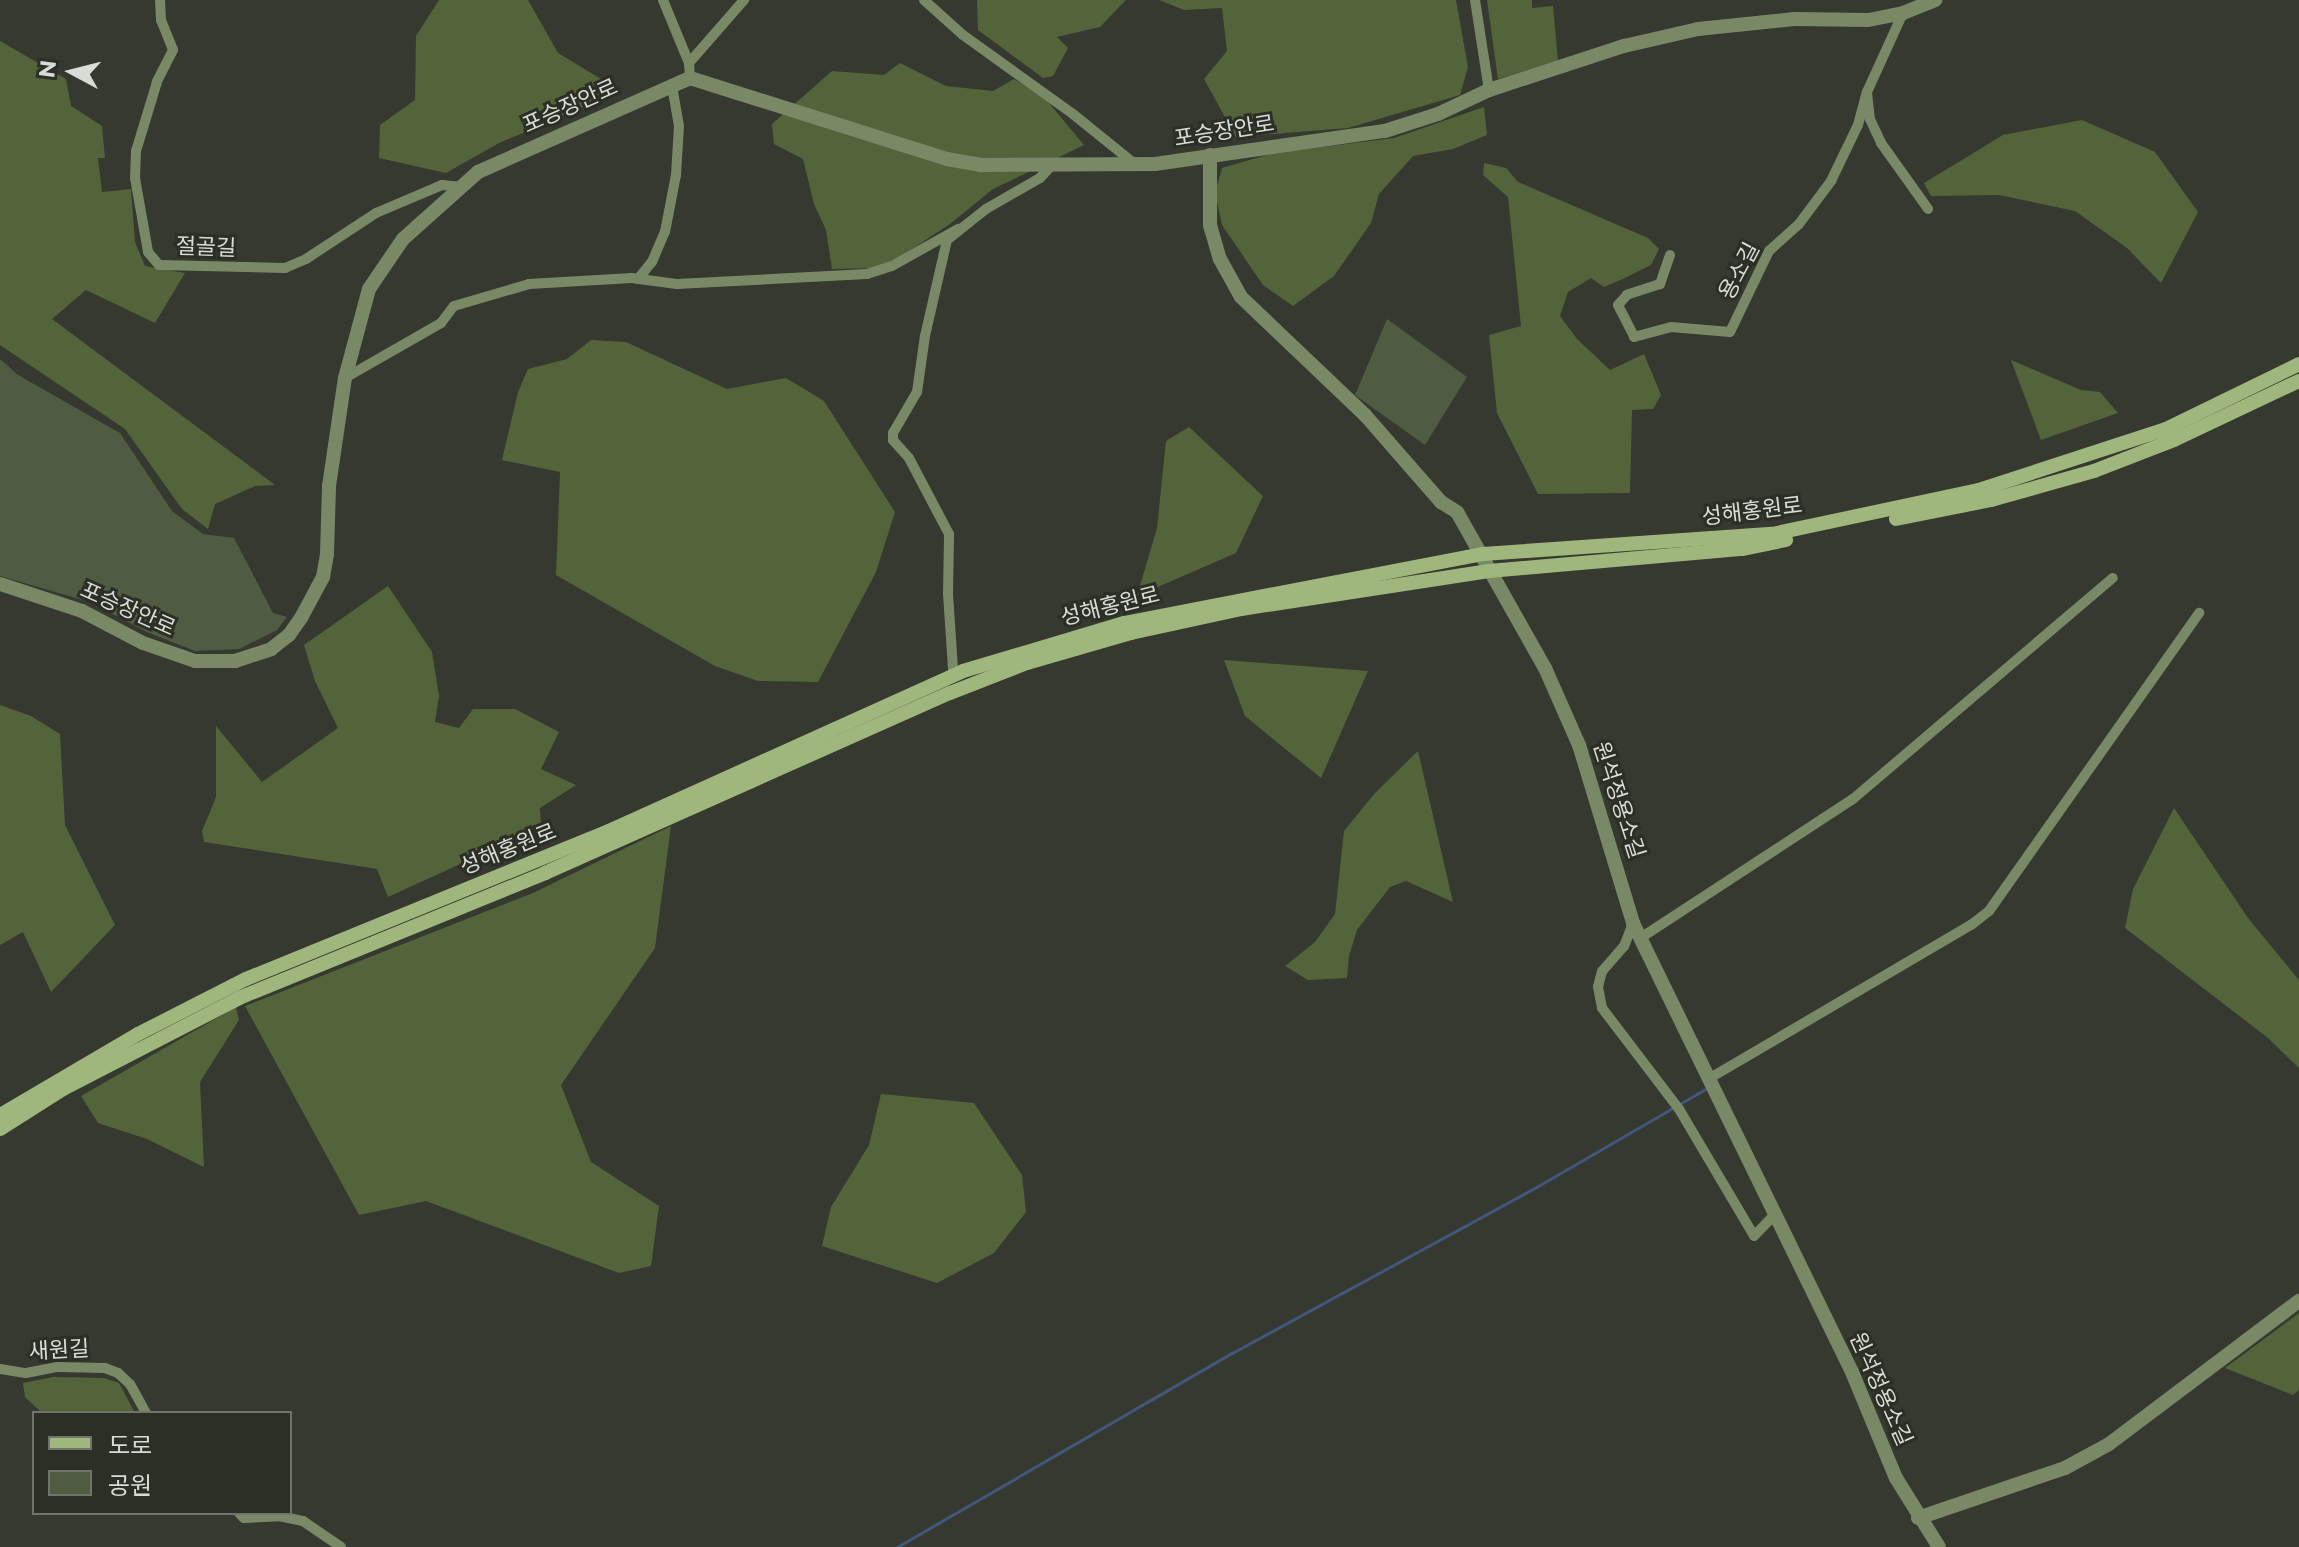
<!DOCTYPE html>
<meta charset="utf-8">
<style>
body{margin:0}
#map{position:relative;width:2299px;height:1547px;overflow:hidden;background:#35392f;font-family:Montserrat,"Noto Sans KR",sans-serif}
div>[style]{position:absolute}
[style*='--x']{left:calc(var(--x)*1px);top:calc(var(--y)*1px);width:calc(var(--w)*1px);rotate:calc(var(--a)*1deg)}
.green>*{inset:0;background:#505c41}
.forest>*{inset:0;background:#53643b}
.stream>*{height:3px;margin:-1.5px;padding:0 1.5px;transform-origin:1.5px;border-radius:1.5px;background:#41587b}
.minor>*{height:10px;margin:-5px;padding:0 5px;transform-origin:5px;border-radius:5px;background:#798965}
.tertiary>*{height:14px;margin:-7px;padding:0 7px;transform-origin:7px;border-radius:7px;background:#798965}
.secondary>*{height:14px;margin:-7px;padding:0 7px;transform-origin:7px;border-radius:7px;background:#9fb77c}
span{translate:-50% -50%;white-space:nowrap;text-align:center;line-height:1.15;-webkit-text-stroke:6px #2b2f25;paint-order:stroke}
.street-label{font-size:22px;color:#d9dcd6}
.legend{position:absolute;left:32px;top:1411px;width:260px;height:104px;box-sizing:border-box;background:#2b2f25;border:2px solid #71746c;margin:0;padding:10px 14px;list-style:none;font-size:24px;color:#d9dcd6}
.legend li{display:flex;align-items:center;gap:16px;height:40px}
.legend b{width:40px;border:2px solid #71746c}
.north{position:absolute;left:32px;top:32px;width:80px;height:80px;-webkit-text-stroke:6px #2b2f25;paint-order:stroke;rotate:277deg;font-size:22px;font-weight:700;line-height:32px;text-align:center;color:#d9dcd6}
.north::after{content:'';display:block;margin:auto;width:28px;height:36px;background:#d9dcd6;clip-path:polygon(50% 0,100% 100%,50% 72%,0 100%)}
</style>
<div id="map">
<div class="green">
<div style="clip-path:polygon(1387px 319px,1467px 377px,1425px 445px,1355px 395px)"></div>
<div style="clip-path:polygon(0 359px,18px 375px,120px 433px,172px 511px,203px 534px,234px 538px,273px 613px,287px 617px,277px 630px,239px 649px,195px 651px,147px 632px,90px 602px,0 576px)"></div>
</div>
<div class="forest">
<div style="clip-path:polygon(439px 0,528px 0,558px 53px,621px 91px,499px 143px,446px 173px,379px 158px,380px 125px,415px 100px,416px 36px)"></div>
<div style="clip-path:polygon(977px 0,1126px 0,1100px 27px,1057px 37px,1068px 48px,1053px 76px,1043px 78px,978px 30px)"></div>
<div style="clip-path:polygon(1159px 0,1456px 0,1468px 67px,1460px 95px,1348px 128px,1236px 137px,1204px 79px,1227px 51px,1222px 8px,1184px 10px)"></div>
<div style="clip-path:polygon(1487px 0,1532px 0,1532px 8px,1553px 6px,1558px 61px,1498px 79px)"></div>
<div style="clip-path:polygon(0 41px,66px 79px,71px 106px,102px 126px,105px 158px,98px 158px,102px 192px,131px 189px,135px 242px,145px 266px,185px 273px,155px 323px,86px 290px,52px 319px,275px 485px,255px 486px,215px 504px,208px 529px,182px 509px,125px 429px,0 345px)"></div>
<div style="clip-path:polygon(900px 63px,946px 86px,993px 91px,1014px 79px,1044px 97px,1084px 145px,993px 189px,950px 224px,883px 268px,832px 269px,826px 230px,814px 204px,803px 159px,774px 144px,772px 124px,832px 71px,884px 75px)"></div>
<div style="clip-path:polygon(1484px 107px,1487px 135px,1453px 149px,1413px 156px,1379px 194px,1371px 223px,1334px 276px,1293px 306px,1263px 285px,1222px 225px,1215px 193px,1222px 168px,1274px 153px,1394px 138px)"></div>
<div style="clip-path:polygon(2082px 120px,2155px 152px,2198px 212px,2161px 283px,2127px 248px,2075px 211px,1999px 195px,1931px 196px,1924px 183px,2003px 135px)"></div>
<div style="clip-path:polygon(1484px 163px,1506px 168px,1518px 182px,1648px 238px,1659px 249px,1651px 265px,1623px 279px,1604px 287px,1591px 278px,1568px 292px,1560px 316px,1577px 339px,1610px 370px,1644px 354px,1661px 395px,1653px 409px,1632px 410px,1630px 493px,1538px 494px,1497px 413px,1489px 335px,1521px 326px,1508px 197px,1483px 175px)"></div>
<div style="clip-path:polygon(591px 340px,626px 342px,727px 389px,786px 378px,824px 401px,895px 512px,876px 572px,818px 682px,758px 681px,715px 666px,556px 575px,560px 472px,502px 460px,518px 392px,528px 369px,567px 359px)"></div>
<div style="clip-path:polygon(2011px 360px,2081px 390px,2100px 392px,2118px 413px,2041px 440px)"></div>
<div style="clip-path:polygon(1189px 427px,1263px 496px,1236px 553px,1137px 596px,1157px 528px,1166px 441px)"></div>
<div style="clip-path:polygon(388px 586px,432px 652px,439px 696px,435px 722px,459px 728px,473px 709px,515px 709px,559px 732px,541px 769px,576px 785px,540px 808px,541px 827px,388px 897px,377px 869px,204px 842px,202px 831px,216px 797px,216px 726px,262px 782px,338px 728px,315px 681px,304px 645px)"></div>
<div style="clip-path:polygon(1224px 660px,1368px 671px,1321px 778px,1245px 716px)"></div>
<div style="clip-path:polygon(0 705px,31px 716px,60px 734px,65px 825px,115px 925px,51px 992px,23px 932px,0 945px)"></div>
<div style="clip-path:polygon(1418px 751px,1453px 902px,1406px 881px,1390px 887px,1357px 930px,1349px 956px,1347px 978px,1308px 980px,1285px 966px,1315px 942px,1335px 914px,1344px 831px,1375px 793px)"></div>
<div style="clip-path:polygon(2174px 808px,2248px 918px,2299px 980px,2299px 1068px,2268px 1038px,2125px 928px,2133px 889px)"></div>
<div style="clip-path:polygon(671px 826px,655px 948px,561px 1085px,591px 1162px,659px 1206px,651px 1266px,619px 1273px,426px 1201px,359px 1215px,245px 1006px,533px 893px)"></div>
<div style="clip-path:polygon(236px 1007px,239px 1020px,200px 1082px,204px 1167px,147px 1139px,98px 1123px,81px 1096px)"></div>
<div style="clip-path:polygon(881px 1094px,974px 1103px,1022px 1175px,1026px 1212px,994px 1253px,937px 1283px,822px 1246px,831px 1207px,869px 1145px)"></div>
<div style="clip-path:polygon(2299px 1313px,2299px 1390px,2293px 1395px,2225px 1368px)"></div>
<div style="clip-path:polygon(53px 1377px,104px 1378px,119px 1383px,135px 1413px,42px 1413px,25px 1397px,23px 1383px)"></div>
</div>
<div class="stream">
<div style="--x:897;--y:1547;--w:387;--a:-30.1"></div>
<div style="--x:1232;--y:1353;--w:349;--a:-28.6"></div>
<div style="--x:1538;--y:1186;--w:193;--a:-30.1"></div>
</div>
<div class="minor">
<div style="--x:160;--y:0;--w:20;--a:87"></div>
<div style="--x:161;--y:20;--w:32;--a:68"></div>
<div style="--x:173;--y:50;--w:36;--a:117"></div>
<div style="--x:157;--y:82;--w:72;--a:106.9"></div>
<div style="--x:136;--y:151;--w:27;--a:92"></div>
<div style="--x:135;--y:178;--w:75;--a:80"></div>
<div style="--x:148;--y:252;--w:17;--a:50"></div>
<div style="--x:159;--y:265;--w:126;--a:1.4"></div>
<div style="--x:285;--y:268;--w:23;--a:-23"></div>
<div style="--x:306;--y:259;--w:84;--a:-33.3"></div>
<div style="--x:376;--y:213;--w:72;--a:-23"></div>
<div style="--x:442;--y:185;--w:20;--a:6"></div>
<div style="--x:663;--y:0;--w:68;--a:67.6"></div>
<div style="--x:689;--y:63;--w:15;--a:86"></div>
<div style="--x:924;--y:0;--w:52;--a:41.9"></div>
<div style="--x:963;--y:35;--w:135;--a:35.7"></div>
<div style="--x:1073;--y:114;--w:81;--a:39"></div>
<div style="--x:1475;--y:0;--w:91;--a:81.2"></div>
<div style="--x:1903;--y:13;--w:87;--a:114.5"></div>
<div style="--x:1867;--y:92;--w:27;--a:84"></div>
<div style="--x:1870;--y:119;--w:26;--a:65"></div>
<div style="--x:1881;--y:143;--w:81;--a:54.5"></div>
<div style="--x:689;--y:63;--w:84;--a:-48.9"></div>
<div style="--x:1670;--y:255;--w:31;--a:109"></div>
<div style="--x:1660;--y:284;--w:35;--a:162"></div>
<div style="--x:1627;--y:295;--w:13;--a:132"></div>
<div style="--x:1618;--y:305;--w:36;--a:63"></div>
<div style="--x:1634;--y:337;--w:38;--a:-15"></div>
<div style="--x:1671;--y:327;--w:59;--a:4.8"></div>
<div style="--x:1730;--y:332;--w:90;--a:-64.3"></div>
<div style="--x:1769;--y:251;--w:40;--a:-42"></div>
<div style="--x:1799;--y:224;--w:54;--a:-53.3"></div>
<div style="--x:1831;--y:181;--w:62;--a:-64.3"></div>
<div style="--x:1858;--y:125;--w:34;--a:-75"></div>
<div style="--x:638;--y:279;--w:22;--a:-51"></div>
<div style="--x:652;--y:262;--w:33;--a:-67"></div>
<div style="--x:665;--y:232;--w:58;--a:-79.1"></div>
<div style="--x:676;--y:175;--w:49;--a:-86.5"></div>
<div style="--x:679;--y:126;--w:41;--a:-99.9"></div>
<div style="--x:345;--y:378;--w:111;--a:-29.8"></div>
<div style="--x:441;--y:323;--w:21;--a:-53"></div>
<div style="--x:454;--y:306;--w:78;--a:-16.3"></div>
<div style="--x:529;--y:284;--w:103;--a:-3.3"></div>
<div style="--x:632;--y:278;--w:45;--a:7.6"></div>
<div style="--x:677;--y:284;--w:190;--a:-3"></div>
<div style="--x:867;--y:274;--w:26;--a:-18"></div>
<div style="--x:892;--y:266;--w:76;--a:-29.3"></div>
<div style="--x:953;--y:669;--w:75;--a:-93.8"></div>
<div style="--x:948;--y:594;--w:60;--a:-89"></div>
<div style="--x:949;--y:534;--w:86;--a:-117.8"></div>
<div style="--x:909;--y:458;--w:24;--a:-132"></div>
<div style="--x:893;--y:440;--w:7;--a:-90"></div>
<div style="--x:893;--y:433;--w:48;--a:-59.7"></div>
<div style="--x:917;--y:392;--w:57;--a:-81.9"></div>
<div style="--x:925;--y:336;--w:98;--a:-77.1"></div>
<div style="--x:947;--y:240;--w:50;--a:-38.5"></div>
<div style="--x:986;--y:209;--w:62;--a:-29.9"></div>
<div style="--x:1040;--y:178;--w:18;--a:-47"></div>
<div style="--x:1633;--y:923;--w:25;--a:111"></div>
<div style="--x:1624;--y:946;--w:33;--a:131"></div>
<div style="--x:1602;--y:971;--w:16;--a:104"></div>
<div style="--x:1598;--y:987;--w:21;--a:79"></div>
<div style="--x:1602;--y:1008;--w:127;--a:52.7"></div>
<div style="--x:1679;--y:1109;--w:147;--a:59.4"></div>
<div style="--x:1754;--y:1236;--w:32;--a:-46"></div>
<div style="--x:1642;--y:937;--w:252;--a:-33.2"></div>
<div style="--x:1853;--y:799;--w:341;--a:-40.4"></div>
<div style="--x:1710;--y:1078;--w:303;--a:-30.4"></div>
<div style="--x:1971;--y:925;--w:23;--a:-38"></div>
<div style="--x:1989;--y:911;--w:365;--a:-54.8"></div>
<div style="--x:0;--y:1369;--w:26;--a:9"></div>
<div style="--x:26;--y:1373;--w:32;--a:-11"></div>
<div style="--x:57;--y:1367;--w:48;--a:1.2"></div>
<div style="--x:105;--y:1368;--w:14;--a:21"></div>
<div style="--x:118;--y:1373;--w:16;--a:43"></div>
<div style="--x:130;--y:1384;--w:33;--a:61"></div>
<div style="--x:239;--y:1513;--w:7;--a:45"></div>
<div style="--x:244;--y:1518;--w:35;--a:-3"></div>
<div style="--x:279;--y:1516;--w:25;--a:12"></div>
<div style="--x:303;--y:1521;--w:46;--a:34.4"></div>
</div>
<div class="tertiary">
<div style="--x:1210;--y:155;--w:70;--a:90"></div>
<div style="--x:1210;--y:225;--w:35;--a:74"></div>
<div style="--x:1220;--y:259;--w:43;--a:61.1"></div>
<div style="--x:1241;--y:297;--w:171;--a:43.6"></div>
<div style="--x:1365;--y:415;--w:116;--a:48.9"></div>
<div style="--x:1441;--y:502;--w:19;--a:32"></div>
<div style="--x:1457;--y:512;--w:179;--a:60.6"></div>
<div style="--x:1545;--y:668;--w:84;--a:66.2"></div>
<div style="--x:1579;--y:745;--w:186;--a:73.1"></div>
<div style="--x:1633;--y:923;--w:500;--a:64"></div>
<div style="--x:1852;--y:1372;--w:115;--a:67.5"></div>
<div style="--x:1896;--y:1478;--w:81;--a:58.1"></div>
<div style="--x:0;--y:584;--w:86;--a:18.2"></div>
<div style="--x:82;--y:611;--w:69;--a:27.7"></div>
<div style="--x:143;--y:643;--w:55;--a:19.1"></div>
<div style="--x:195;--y:661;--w:40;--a:0"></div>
<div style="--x:235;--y:661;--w:38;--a:-18"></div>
<div style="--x:271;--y:649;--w:23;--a:-38"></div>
<div style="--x:289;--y:635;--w:21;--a:-55"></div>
<div style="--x:301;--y:618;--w:47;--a:-61.8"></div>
<div style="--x:323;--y:577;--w:23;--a:-80"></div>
<div style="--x:327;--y:554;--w:68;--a:-88.3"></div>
<div style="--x:329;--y:486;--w:109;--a:-81.6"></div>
<div style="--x:345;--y:378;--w:92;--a:-74.9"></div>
<div style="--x:369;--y:289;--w:60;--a:-55.8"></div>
<div style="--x:403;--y:239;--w:101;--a:-41.8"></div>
<div style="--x:478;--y:172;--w:232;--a:-23.9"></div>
<div style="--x:690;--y:78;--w:269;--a:17.5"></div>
<div style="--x:947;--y:159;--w:36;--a:10"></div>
<div style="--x:982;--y:165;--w:173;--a:-0.3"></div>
<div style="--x:1155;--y:164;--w:232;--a:-8.2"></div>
<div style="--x:1385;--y:131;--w:56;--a:-17.8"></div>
<div style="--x:1438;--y:114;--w:56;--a:-25.2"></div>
<div style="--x:1489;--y:90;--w:142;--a:-18.1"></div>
<div style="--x:1624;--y:46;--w:76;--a:-12.9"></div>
<div style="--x:1698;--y:29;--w:97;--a:-5.9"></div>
<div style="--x:1794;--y:19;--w:74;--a:0.8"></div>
<div style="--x:1868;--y:20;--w:36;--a:-11"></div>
<div style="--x:1903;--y:13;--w:35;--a:-22"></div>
<div style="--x:1918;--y:1518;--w:155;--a:-18.8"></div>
<div style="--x:2065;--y:1468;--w:50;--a:-28.6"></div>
<div style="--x:2109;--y:1444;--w:238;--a:-37"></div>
</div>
<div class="secondary">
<div style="--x:1896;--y:519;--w:97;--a:-11.3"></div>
<div style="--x:1991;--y:500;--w:107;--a:-15.7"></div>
<div style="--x:2094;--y:471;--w:86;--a:-21.2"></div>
<div style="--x:2174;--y:440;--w:138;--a:-25.3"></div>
<div style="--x:0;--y:1115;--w:160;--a:-30.4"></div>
<div style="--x:138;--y:1034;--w:121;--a:-27"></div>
<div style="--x:246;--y:979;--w:392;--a:-22.2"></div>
<div style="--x:609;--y:831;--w:388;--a:-24.3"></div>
<div style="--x:963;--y:671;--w:168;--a:-16.6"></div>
<div style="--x:1124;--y:623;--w:366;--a:-10.9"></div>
<div style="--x:1483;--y:554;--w:290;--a:-4"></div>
<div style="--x:1772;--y:534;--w:212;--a:-12"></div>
<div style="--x:1979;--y:490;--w:197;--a:-18.1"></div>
<div style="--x:2166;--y:429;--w:148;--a:-26"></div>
<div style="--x:0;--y:1129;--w:75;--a:-32.4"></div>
<div style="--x:63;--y:1089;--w:198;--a:-27.3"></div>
<div style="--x:239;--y:998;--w:331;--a:-22.2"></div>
<div style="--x:545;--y:873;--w:443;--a:-24"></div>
<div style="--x:950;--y:693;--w:83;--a:-21.3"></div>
<div style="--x:1027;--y:663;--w:108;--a:-16.1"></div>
<div style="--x:1131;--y:633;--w:113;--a:-12.3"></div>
<div style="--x:1241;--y:609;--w:251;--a:-8.7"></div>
<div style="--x:1489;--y:571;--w:255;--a:-5"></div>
<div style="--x:1743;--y:549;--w:44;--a:-11.8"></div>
</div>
<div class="street-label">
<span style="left:570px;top:106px;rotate:-24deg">포승장안로</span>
<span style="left:1224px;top:131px;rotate:-9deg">포승장안로</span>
<span style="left:206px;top:247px;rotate:2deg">절골길</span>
<span style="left:1739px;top:271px;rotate:-62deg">용소길</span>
<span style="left:1752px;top:511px;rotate:-7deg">성해홍원로</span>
<span style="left:1110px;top:606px;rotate:-14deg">성해홍원로</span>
<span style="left:128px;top:609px;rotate:24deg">포승장안로</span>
<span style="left:1619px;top:800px;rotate:72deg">원석정용소길</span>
<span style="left:508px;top:849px;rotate:-22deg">성해홍원로</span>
<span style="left:59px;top:1350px;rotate:-3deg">새원길</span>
<span style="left:1881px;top:1389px;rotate:66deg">원석정용소길</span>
</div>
<ul class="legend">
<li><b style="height:10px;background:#9fb77c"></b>도로</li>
<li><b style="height:22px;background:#505c41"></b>공원</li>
</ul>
<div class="north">N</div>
</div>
